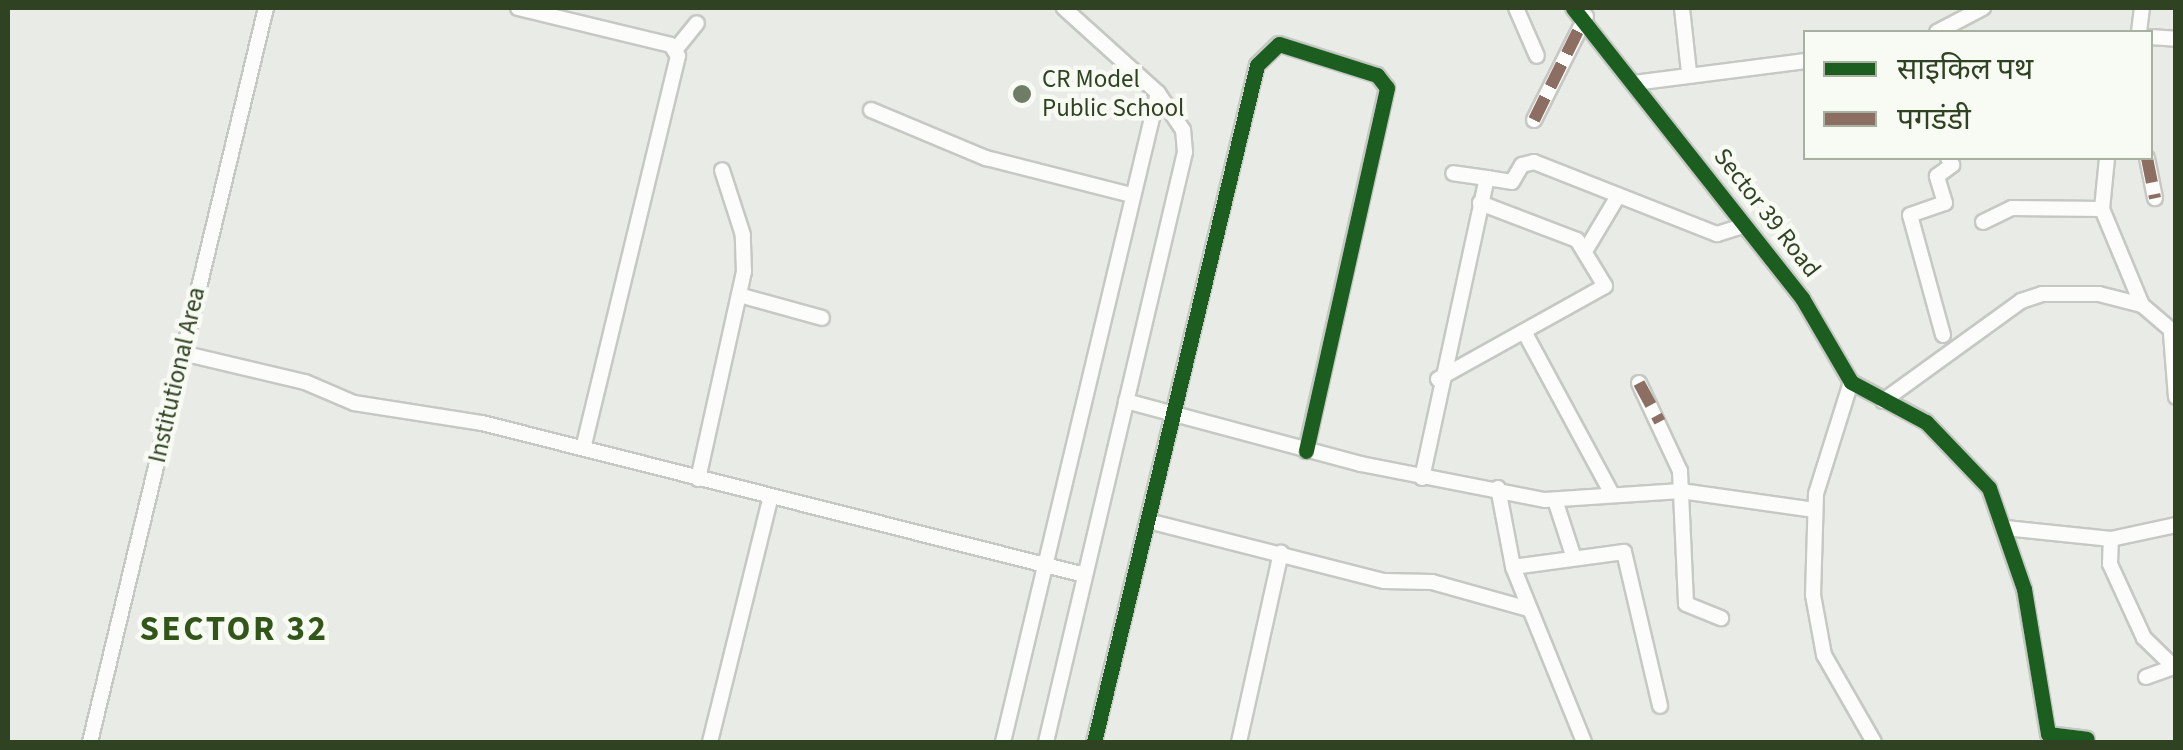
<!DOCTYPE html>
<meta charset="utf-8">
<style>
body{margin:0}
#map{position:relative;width:2183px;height:750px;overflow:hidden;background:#e9ebe6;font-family:"Source Sans 3","Noto Sans Devanagari",sans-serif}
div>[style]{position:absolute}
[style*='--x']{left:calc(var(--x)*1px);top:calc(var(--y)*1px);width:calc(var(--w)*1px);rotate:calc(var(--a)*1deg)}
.roads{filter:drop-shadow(2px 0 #c6c8c3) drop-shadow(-2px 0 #c6c8c3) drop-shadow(0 2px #c6c8c3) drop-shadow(0 -2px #c6c8c3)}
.minor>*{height:14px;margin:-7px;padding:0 7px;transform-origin:7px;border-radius:7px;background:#fcfcfb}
.quiet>*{height:12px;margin-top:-6px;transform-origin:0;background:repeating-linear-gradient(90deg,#8d6e63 0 25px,transparent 0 37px)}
.cycleway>*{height:15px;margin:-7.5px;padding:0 7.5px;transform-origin:7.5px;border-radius:7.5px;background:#1b5e20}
.dots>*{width:28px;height:28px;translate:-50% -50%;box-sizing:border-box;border:5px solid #f8faf4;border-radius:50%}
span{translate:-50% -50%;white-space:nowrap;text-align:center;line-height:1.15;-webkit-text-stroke:9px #f8faf4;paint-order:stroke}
.poi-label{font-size:25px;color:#2f4221}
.left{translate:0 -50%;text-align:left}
.street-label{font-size:25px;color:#2f4221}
.district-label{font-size:35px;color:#32561a;font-weight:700;letter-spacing:2.5px}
.frame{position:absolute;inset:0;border:10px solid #2f4221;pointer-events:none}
.legend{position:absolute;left:1803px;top:30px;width:350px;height:130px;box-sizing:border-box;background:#f8faf4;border:2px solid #a8b0a0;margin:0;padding:12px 18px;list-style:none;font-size:30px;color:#2f4221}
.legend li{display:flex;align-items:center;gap:20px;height:50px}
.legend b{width:50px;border:2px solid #a8b0a0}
</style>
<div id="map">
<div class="roads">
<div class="minor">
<div style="--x:518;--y:8;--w:157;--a:13.6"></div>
<div style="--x:671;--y:45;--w:13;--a:58"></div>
<div style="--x:678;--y:56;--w:403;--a:103.6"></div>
<div style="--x:1516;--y:8;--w:52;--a:66.4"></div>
<div style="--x:1573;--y:8;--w:370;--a:51.7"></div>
<div style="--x:1802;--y:298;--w:97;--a:59.7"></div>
<div style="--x:1851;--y:382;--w:85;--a:28.1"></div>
<div style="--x:1926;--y:422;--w:91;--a:46.3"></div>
<div style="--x:1989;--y:488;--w:107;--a:70.9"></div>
<div style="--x:2024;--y:589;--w:147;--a:80.6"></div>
<div style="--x:2048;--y:734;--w:39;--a:7"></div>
<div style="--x:1682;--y:8;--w:64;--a:83.8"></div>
<div style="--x:1937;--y:32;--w:52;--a:-27.6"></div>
<div style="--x:2139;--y:32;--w:24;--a:-83"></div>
<div style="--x:2150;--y:37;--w:26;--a:4"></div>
<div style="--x:676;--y:49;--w:33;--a:-51"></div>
<div style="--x:1634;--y:83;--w:173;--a:-7.3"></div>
<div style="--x:871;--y:110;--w:125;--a:22.7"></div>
<div style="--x:986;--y:158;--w:150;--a:14.3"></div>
<div style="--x:1534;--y:120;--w:116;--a:-63.4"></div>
<div style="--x:2107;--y:158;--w:51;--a:95.6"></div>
<div style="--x:2102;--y:209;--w:104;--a:67.4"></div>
<div style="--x:2147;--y:158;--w:41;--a:78.7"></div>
<div style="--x:1487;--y:178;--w:25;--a:9"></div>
<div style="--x:1512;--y:182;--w:20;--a:-60"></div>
<div style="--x:1522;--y:165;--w:12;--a:-14"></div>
<div style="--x:1534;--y:162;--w:197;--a:21.5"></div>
<div style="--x:1717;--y:234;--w:28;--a:-17"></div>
<div style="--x:1983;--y:222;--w:32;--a:-26"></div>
<div style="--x:2012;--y:208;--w:90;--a:0.6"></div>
<div style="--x:1587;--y:248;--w:61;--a:-59.2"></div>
<div style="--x:739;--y:295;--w:86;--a:15.5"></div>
<div style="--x:2171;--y:334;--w:63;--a:85.5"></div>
<div style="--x:1526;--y:335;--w:181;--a:61.6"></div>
<div style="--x:1943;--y:335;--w:124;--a:-105.4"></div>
<div style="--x:1910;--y:215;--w:37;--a:-19"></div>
<div style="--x:1945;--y:203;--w:28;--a:-107"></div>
<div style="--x:1937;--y:176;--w:19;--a:-36"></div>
<div style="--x:1952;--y:165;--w:8;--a:-120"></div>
<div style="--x:182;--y:353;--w:126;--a:13.3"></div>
<div style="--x:305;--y:382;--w:53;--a:23.2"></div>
<div style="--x:354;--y:403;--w:130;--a:8.9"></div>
<div style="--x:482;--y:423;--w:622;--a:14.15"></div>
<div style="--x:1438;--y:379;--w:191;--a:-29.1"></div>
<div style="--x:1605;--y:286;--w:54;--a:-121.3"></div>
<div style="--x:1577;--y:240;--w:104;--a:-159.1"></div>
<div style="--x:1851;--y:382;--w:117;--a:107.4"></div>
<div style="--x:1816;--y:494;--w:101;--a:91.7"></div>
<div style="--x:1813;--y:595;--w:61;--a:79.6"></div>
<div style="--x:1824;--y:655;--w:100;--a:60.1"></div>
<div style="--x:1639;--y:383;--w:97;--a:65"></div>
<div style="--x:1680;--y:471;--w:133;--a:87.4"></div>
<div style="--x:1686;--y:604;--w:38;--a:22"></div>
<div style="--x:1126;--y:401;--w:243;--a:15"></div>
<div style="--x:1361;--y:464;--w:187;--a:11.1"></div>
<div style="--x:1545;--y:500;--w:136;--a:-3.8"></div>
<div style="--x:1681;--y:491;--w:135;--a:8.1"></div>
<div style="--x:1883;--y:401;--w:170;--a:-35.9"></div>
<div style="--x:2021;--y:301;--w:22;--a:-18"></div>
<div style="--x:2042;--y:294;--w:57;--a:0"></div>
<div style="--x:2099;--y:294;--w:44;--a:14.3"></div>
<div style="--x:2142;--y:305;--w:45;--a:40.5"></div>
<div style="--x:1422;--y:478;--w:307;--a:-77.8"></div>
<div style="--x:1487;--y:178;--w:34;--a:-172"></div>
<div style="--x:698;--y:479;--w:212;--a:-77.5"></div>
<div style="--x:744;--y:272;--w:37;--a:-92"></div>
<div style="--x:743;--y:235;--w:68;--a:-107.9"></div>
<div style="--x:1498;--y:488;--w:80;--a:79.2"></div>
<div style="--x:1513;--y:567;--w:189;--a:67.9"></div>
<div style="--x:1555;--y:500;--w:61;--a:71.9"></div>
<div style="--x:1152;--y:522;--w:239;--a:14.3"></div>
<div style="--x:1384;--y:581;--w:48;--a:1.2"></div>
<div style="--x:1432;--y:582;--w:101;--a:15.6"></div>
<div style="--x:2005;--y:528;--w:107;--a:5.9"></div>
<div style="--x:1513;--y:567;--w:112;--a:-7.7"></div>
<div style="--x:1624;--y:552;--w:158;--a:76.8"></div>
<div style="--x:2174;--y:667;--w:42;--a:-136"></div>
<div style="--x:2144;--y:638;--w:81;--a:-114.7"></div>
<div style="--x:2110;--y:564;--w:25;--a:-88"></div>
<div style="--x:2111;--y:539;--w:66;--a:-12.2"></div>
<div style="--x:2146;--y:677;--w:32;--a:-20"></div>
<div style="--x:90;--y:742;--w:755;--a:-76.52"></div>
<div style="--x:710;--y:742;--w:249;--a:-76.1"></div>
<div style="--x:1003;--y:742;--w:667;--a:-76.57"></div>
<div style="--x:1046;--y:742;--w:606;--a:-76.74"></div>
<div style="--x:1185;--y:152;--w:22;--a:-95"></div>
<div style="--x:1183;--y:130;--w:45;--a:-124"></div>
<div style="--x:1158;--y:93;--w:127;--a:-137.9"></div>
<div style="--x:1094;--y:742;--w:696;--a:-76.46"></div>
<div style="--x:1257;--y:65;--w:30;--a:-44"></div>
<div style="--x:1279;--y:44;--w:103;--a:17.6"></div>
<div style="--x:1377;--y:75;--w:16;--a:52"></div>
<div style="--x:1387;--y:88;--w:372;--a:102.6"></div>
<div style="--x:1239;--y:742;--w:194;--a:-77.5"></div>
</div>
</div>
<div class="quiet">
<div style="--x:1534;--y:120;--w:115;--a:-63.7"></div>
<div style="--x:2147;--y:158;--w:41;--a:78.7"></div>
<div style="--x:1639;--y:383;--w:44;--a:61.7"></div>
</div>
<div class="cycleway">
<div style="--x:1573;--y:8;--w:370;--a:51.7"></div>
<div style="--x:1802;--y:298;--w:97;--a:59.7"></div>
<div style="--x:1851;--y:382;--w:85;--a:28.1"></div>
<div style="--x:1926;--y:422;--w:91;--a:46.3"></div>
<div style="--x:1989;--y:488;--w:107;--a:70.9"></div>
<div style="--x:2024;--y:589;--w:147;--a:80.6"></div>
<div style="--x:2048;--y:734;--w:39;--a:7"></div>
<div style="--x:1094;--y:742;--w:696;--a:-76.46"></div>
<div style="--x:1257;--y:65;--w:30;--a:-44"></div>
<div style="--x:1279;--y:44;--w:103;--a:17.6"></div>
<div style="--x:1377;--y:75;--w:16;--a:52"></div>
<div style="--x:1387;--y:88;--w:372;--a:102.6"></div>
</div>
<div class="dots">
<div style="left:1022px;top:94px;background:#707d66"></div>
</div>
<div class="poi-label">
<span class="left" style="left:1042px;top:94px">CR Model<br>Public School</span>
</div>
<div class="street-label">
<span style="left:1767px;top:213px;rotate:52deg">Sector 39 Road</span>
<span style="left:177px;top:375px;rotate:-77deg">Institutional Area</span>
</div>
<div class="district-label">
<span style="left:234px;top:629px">SECTOR 32</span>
</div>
<div class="frame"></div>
<ul class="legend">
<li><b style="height:12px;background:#1b5e20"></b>साइकिल पथ</li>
<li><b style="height:12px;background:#8d6e63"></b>पगडंडी</li>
</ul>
</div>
